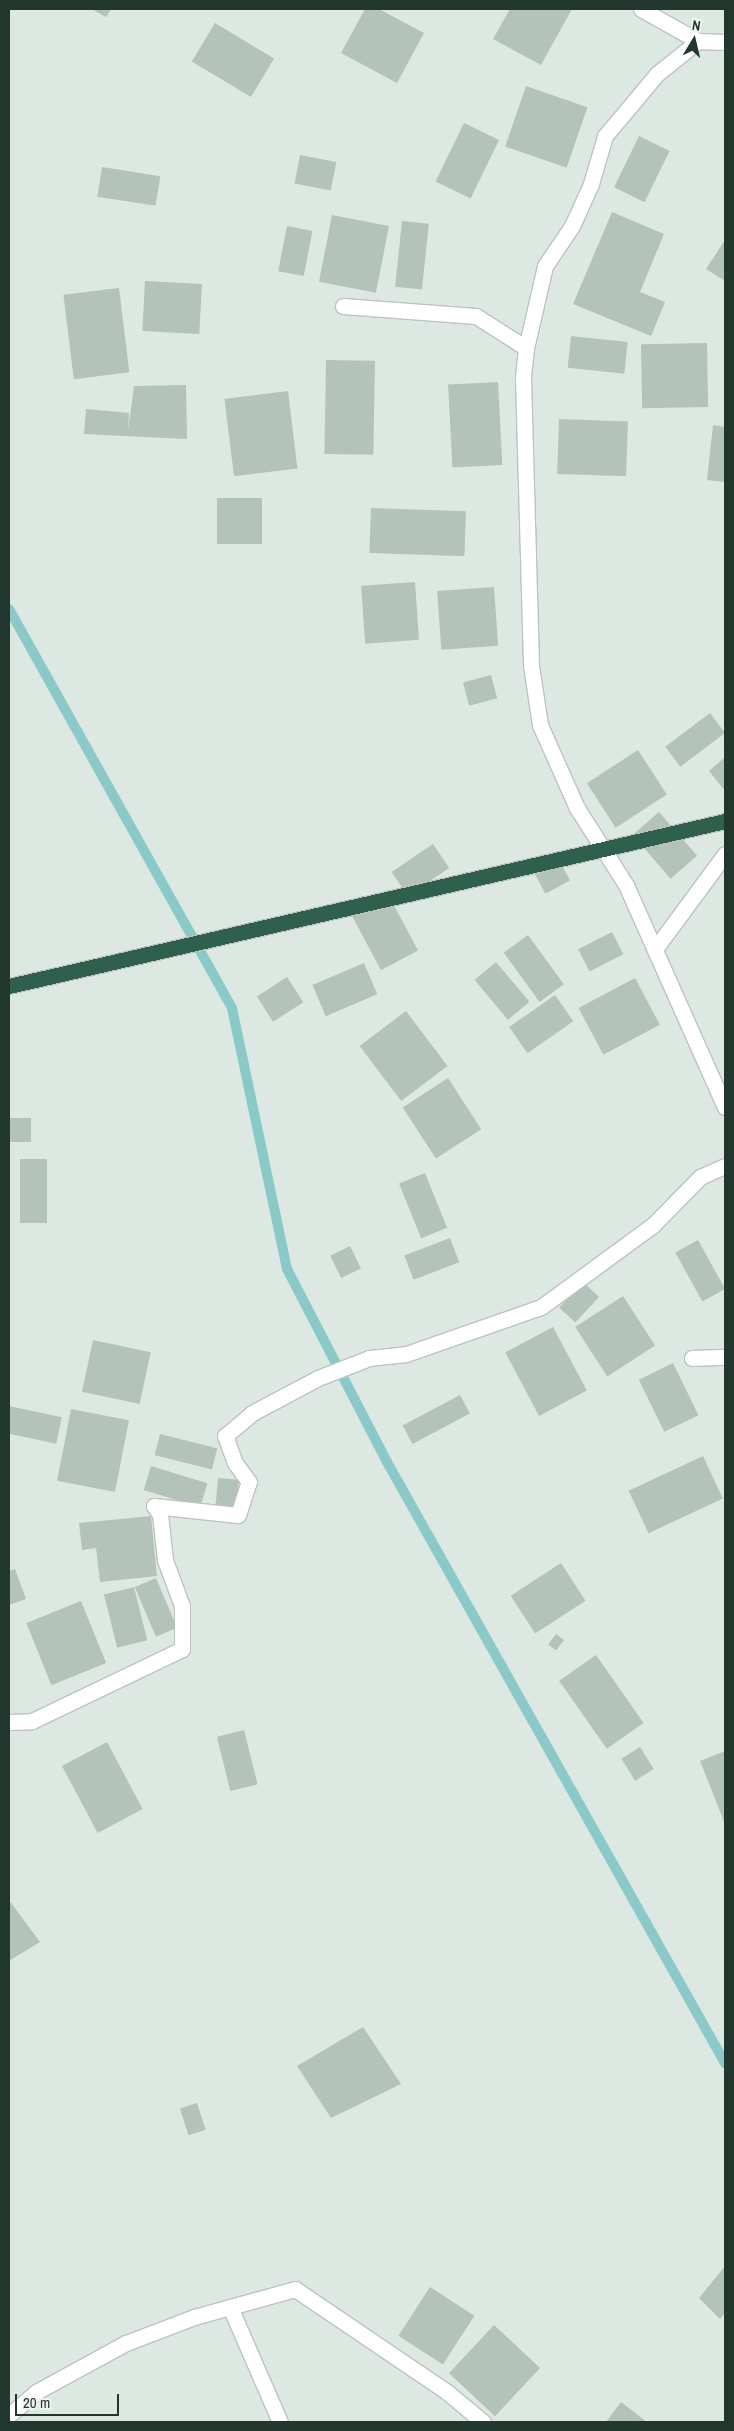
<!DOCTYPE html>
<style>
body{margin:0}
#map{position:relative;width:734px;height:2431px;overflow:hidden;background:#dee8e2;font-family:"Archivo Narrow",sans-serif}
div>[style]{position:absolute}
[style*='--x']{left:calc(var(--x)*1px);top:calc(var(--y)*1px);width:calc(var(--w)*1px);rotate:calc(var(--a)*1deg)}
.stream>*{height:10px;margin:-5px;padding:0 5px;transform-origin:5px;border-radius:5px;background:#89cac9}
.building>*{inset:0;background:#b3c3ba;transform-origin:0 0}
.roads{filter:drop-shadow(1px 0 #bcc3c0) drop-shadow(-1px 0 #bcc3c0) drop-shadow(0 1px #bcc3c0) drop-shadow(0 -1px #bcc3c0)}
.street>*{height:15px;margin:-7.5px;padding:0 7.5px;transform-origin:7.5px;border-radius:7.5px;background:#fff}
.highway>*{height:15px;margin:-7.5px;padding:0 7.5px;transform-origin:7.5px;border-radius:7.5px;background:#2f604d}
span{translate:-50% -50%;white-space:nowrap;text-align:center;line-height:1.15;-webkit-text-stroke:5px #eef5f0;paint-order:stroke}
.frame{position:absolute;inset:0;border:10px solid #21362d;pointer-events:none}
.north{position:absolute;left:669px;top:15px;width:50px;height:50px;-webkit-text-stroke:4px #eef5f0;paint-order:stroke;rotate:9deg;font-size:14px;font-weight:700;line-height:20px;text-align:center;color:#21362d}
.north::after{content:'';display:block;margin:auto;width:18px;height:22px;background:#21362d;clip-path:polygon(50% 0,100% 100%,50% 72%,0 100%)}
.scale{position:absolute;left:15px;top:2394px;width:104px;height:22px;box-sizing:border-box;border:2px solid #21362d;border-top:0;padding-left:6px;font-size:15px;line-height:18px;white-space:nowrap;color:#21362d;-webkit-text-stroke:4px #eef5f0;paint-order:stroke}
</style>
<div id="map">
<div class="stream">
<div style="--x:9;--y:609;--w:457;--a:60.8"></div>
<div style="--x:232;--y:1008;--w:267;--a:78.1"></div>
<div style="--x:287;--y:1269;--w:217;--a:62.6"></div>
<div style="--x:387;--y:1462;--w:690;--a:60.65"></div>
</div>
<div class="building">
<div style="clip-path:polygon(92px 9px,111px 9px,106px 17px)"></div>
<div style="clip-path:polygon(365px 9px,379px 9px,424px 33px,397px 83px,341px 53px)"></div>
<div style="clip-path:polygon(510px 9px,572px 9px,541px 65px,493px 39px)"></div>
<div style="left:215px;top:23px;width:69px;height:45px;rotate:31deg"></div>
<div style="left:526px;top:86px;width:65px;height:64px;rotate:19deg"></div>
<div style="left:464px;top:123px;width:39px;height:65px;rotate:26deg"></div>
<div style="left:639px;top:136px;width:34px;height:57px;rotate:26deg"></div>
<div style="left:300px;top:155px;width:37px;height:29px;rotate:11deg"></div>
<div style="left:102px;top:167px;width:59px;height:30px;rotate:9deg"></div>
<div style="clip-path:polygon(612px 212px,664px 234px,640px 292px,665px 302px,651px 336px,573px 304px)"></div>
<div style="left:332px;top:215px;width:58px;height:68px;rotate:11deg"></div>
<div style="left:402px;top:221px;width:27px;height:66px;rotate:6deg"></div>
<div style="left:287px;top:226px;width:26px;height:46px;rotate:11deg"></div>
<div style="clip-path:polygon(725px 240px,725px 281px,706px 269px)"></div>
<div style="left:145px;top:281px;width:57px;height:50px;rotate:3deg"></div>
<div style="left:119px;top:288px;width:85px;height:56px;rotate:83deg"></div>
<div style="left:571px;top:336px;width:57px;height:32px;rotate:6deg"></div>
<div style="left:707px;top:343px;width:64px;height:66px;rotate:89deg"></div>
<div style="left:326px;top:360px;width:49px;height:94px;rotate:1deg"></div>
<div style="left:498px;top:382px;width:83px;height:50px;rotate:87deg"></div>
<div style="clip-path:polygon(186px 385px,187px 439px,84px 434px,86px 409px,129px 413px,128px 431px,134px 386px)"></div>
<div style="left:288px;top:391px;width:78px;height:64px;rotate:83deg"></div>
<div style="left:559px;top:419px;width:69px;height:55px;rotate:2deg"></div>
<div style="clip-path:polygon(713px 425px,725px 427px,725px 482px,707px 480px)"></div>
<div style="left:262px;top:498px;width:46px;height:45px;rotate:90deg"></div>
<div style="left:371px;top:508px;width:95px;height:45px;rotate:2deg"></div>
<div style="left:415px;top:582px;width:58px;height:54px;rotate:86deg"></div>
<div style="left:494px;top:587px;width:59px;height:57px;rotate:86deg"></div>
<div style="left:491px;top:675px;width:24px;height:29px;rotate:75deg"></div>
<div style="left:710px;top:713px;width:25px;height:56px;rotate:53deg"></div>
<div style="left:638px;top:750px;width:53px;height:61px;rotate:57deg"></div>
<div style="clip-path:polygon(725px 757px,725px 791px,709px 771px)"></div>
<div style="left:659px;top:812px;width:58px;height:35px;rotate:49deg"></div>
<div style="left:433px;top:844px;width:29px;height:50px;rotate:56deg"></div>
<div style="left:556px;top:854px;width:30px;height:28px;rotate:62deg"></div>
<div style="left:388px;top:894px;width:64px;height:42px;rotate:62deg"></div>
<div style="left:612px;top:932px;width:25px;height:38px;rotate:63deg"></div>
<div style="left:528px;top:935px;width:61px;height:30px;rotate:54deg"></div>
<div style="left:496px;top:962px;width:52px;height:28px;rotate:50deg"></div>
<div style="left:364px;top:963px;width:34px;height:56px;rotate:67deg"></div>
<div style="left:287px;top:977px;width:30px;height:36px;rotate:57deg"></div>
<div style="left:635px;top:978px;width:53px;height:64px;rotate:62deg"></div>
<div style="left:555px;top:995px;width:32px;height:56px;rotate:55deg"></div>
<div style="left:406px;top:1011px;width:69px;height:58px;rotate:53deg"></div>
<div style="left:448px;top:1078px;width:61px;height:54px;rotate:57deg"></div>
<div style="left:9px;top:1118px;width:22px;height:24px"></div>
<div style="left:20px;top:1159px;width:27px;height:64px"></div>
<div style="left:425px;top:1173px;width:59px;height:28px;rotate:68deg"></div>
<div style="left:450px;top:1238px;width:26px;height:49px;rotate:69deg"></div>
<div style="left:698px;top:1240px;width:56px;height:26px;rotate:61deg"></div>
<div style="left:350px;top:1246px;width:25px;height:22px;rotate:64deg"></div>
<div style="left:583px;top:1282px;width:22px;height:35px;rotate:43deg"></div>
<div style="left:623px;top:1296px;width:59px;height:57px;rotate:57deg"></div>
<div style="left:553px;top:1327px;width:72px;height:54px;rotate:62deg"></div>
<div style="left:93px;top:1340px;width:59px;height:53px;rotate:12deg"></div>
<div style="left:673px;top:1363px;width:58px;height:38px;rotate:64deg"></div>
<div style="left:460px;top:1395px;width:21px;height:65px;rotate:62deg"></div>
<div style="left:9px;top:1406px;width:54px;height:27px;rotate:12deg"></div>
<div style="left:71px;top:1409px;width:59px;height:73px;rotate:11deg"></div>
<div style="left:160px;top:1434px;width:59px;height:22px;rotate:14deg"></div>
<div style="left:703px;top:1456px;width:47px;height:82px;rotate:65deg"></div>
<div style="left:151px;top:1466px;width:59px;height:25px;rotate:17deg"></div>
<div style="left:218px;top:1478px;width:21px;height:27px;rotate:5deg"></div>
<div style="clip-path:polygon(151px 1516px,157px 1576px,100px 1582px,96px 1548px,82px 1550px,79px 1523px)"></div>
<div style="left:561px;top:1563px;width:45px;height:60px;rotate:57deg"></div>
<div style="clip-path:polygon(15px 1569px,26px 1599px,9px 1605px,9px 1571px)"></div>
<div style="left:156px;top:1578px;width:54px;height:23px;rotate:67deg"></div>
<div style="left:134px;top:1587px;width:55px;height:31px;rotate:76deg"></div>
<div style="left:81px;top:1601px;width:67px;height:59px;rotate:68deg"></div>
<div style="left:556px;top:1634px;width:10px;height:13px;rotate:37deg"></div>
<div style="left:596px;top:1655px;width:83px;height:45px;rotate:55deg"></div>
<div style="left:244px;top:1730px;width:56px;height:28px;rotate:76deg"></div>
<div style="left:107px;top:1742px;width:76px;height:51px;rotate:62deg"></div>
<div style="left:640px;top:1747px;width:26px;height:22px;rotate:58deg"></div>
<div style="clip-path:polygon(725px 1751px,725px 1824px,700px 1761px)"></div>
<div style="clip-path:polygon(9px 1900px,40px 1942px,9px 1961px)"></div>
<div style="clip-path:polygon(363px 2027px,401px 2084px,331px 2118px,297px 2066px)"></div>
<div style="left:197px;top:2103px;width:28px;height:18px;rotate:72deg"></div>
<div style="clip-path:polygon(725px 2266px,725px 2313px,720px 2319px,699px 2298px)"></div>
<div style="left:430px;top:2287px;width:53px;height:58px;rotate:33deg"></div>
<div style="left:494px;top:2325px;width:63px;height:66px;rotate:43deg"></div>
<div style="clip-path:polygon(621px 2402px,647px 2422px,606px 2422px)"></div>
</div>
<div class="roads">
<div class="street">
<div style="--x:641;--y:9;--w:65;--a:29.3"></div>
<div style="--x:698;--y:41;--w:27;--a:2"></div>
<div style="--x:698;--y:41;--w:53;--a:141.2"></div>
<div style="--x:657;--y:74;--w:81;--a:130"></div>
<div style="--x:605;--y:136;--w:50;--a:106.3"></div>
<div style="--x:591;--y:184;--w:46;--a:114.3"></div>
<div style="--x:572;--y:226;--w:48;--a:124"></div>
<div style="--x:545;--y:266;--w:84;--a:103"></div>
<div style="--x:526;--y:348;--w:30;--a:96"></div>
<div style="--x:523;--y:378;--w:287;--a:88.4"></div>
<div style="--x:531;--y:665;--w:61;--a:81.5"></div>
<div style="--x:540;--y:725;--w:91;--a:66"></div>
<div style="--x:577;--y:808;--w:91;--a:57.5"></div>
<div style="--x:626;--y:885;--w:243;--a:66"></div>
<div style="--x:343;--y:306;--w:133;--a:4.3"></div>
<div style="--x:476;--y:316;--w:59;--a:32.6"></div>
<div style="--x:655;--y:949;--w:118;--a:-53.6"></div>
<div style="--x:692;--y:1358;--w:33;--a:-2"></div>
<div style="--x:9;--y:1722;--w:23;--a:-2"></div>
<div style="--x:32;--y:1721;--w:166;--a:-25.6"></div>
<div style="--x:182;--y:1649;--w:43;--a:-90"></div>
<div style="--x:182;--y:1606;--w:49;--a:-110.3"></div>
<div style="--x:165;--y:1560;--w:46;--a:-96.2"></div>
<div style="--x:160;--y:1514;--w:10;--a:-127"></div>
<div style="--x:154;--y:1506;--w:84;--a:6.1"></div>
<div style="--x:238;--y:1515;--w:35;--a:-72"></div>
<div style="--x:249;--y:1482;--w:24;--a:-126"></div>
<div style="--x:235;--y:1463;--w:29;--a:-110"></div>
<div style="--x:225;--y:1436;--w:35;--a:-40"></div>
<div style="--x:252;--y:1413;--w:75;--a:-27.9"></div>
<div style="--x:318;--y:1378;--w:55;--a:-21.4"></div>
<div style="--x:369;--y:1358;--w:37;--a:-6"></div>
<div style="--x:406;--y:1354;--w:143;--a:-19.2"></div>
<div style="--x:541;--y:1307;--w:139;--a:-36.2"></div>
<div style="--x:653;--y:1225;--w:67;--a:-45.6"></div>
<div style="--x:700;--y:1177;--w:27;--a:-24"></div>
<div style="--x:230;--y:2307;--w:125;--a:66.5"></div>
<div style="--x:9;--y:2415;--w:35;--a:-40"></div>
<div style="--x:36;--y:2392;--w:102;--a:-28.6"></div>
<div style="--x:126;--y:2343;--w:73;--a:-20.9"></div>
<div style="--x:194;--y:2317;--w:105;--a:-15.5"></div>
<div style="--x:295;--y:2289;--w:184;--a:34.1"></div>
<div style="--x:447;--y:2392;--w:47;--a:39.8"></div>
</div>
<div class="highway">
<div style="--x:9;--y:986;--w:735;--a:-12.98"></div>
</div>
</div>
<div class="frame"></div>
<div class="north">N</div>
<div class="scale">20 m</div>
</div>
